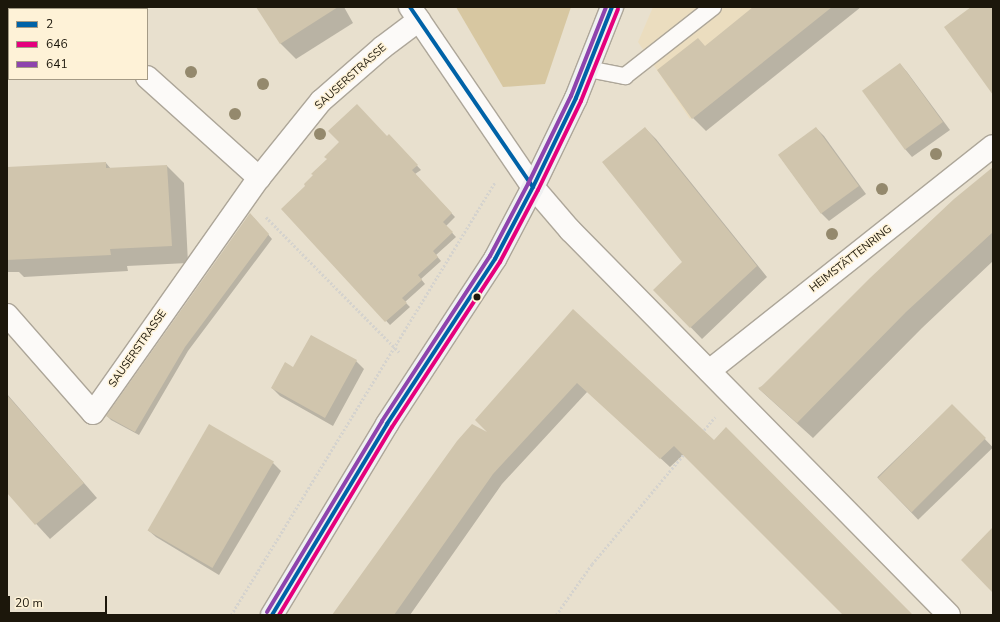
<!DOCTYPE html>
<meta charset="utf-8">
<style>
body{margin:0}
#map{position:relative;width:1000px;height:622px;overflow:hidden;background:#e8e0ce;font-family:"Nunito Sans",sans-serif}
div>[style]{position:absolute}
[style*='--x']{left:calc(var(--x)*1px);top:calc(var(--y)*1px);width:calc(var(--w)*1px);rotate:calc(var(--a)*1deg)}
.built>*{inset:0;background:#ebddbf}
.green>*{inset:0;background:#d7c7a1}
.shadow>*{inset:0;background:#0003;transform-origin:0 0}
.building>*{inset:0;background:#d0c5ad;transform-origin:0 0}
.path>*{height:2.5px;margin-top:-1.25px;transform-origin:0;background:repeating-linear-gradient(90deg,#d5d3ce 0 2px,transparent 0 4px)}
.roads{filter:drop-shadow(1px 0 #ada699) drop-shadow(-1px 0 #ada699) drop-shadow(0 1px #ada699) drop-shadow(0 -1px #ada699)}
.service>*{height:16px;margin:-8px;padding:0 8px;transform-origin:8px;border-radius:8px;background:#fcfaf8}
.minor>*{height:22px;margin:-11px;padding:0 11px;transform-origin:11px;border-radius:11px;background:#fcfaf8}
.tertiary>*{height:22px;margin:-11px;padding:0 11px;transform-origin:11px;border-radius:11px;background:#fcfaf8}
.secondary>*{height:22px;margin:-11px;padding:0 11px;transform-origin:11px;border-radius:11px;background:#f0f1f2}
.bus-1>*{height:4px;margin:-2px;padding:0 2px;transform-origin:2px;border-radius:2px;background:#0062a7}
.bus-2>*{height:4px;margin:-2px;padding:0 2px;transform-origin:2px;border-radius:2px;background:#e5007d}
.bus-3>*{height:4px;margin:-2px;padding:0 2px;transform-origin:2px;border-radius:2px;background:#8e44ad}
.trees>*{width:12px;height:12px;margin:-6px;border-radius:50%;background:#94896d}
.dots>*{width:11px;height:11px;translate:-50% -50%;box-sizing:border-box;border:2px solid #fef2d7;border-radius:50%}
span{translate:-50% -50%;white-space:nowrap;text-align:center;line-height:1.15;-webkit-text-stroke:3px #fef2d7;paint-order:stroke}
.street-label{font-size:11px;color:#1c170b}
.frame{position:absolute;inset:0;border:8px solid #1c170b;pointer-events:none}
.legend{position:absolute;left:8px;top:8px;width:140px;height:72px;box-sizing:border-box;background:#fef2d7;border:1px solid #a49a85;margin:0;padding:5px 7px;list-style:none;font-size:12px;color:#1c170b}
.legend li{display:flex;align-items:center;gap:8px;height:20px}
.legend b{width:20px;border:1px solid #a49a85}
.scale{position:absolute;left:8px;top:596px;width:99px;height:18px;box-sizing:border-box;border:2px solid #1c170b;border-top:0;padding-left:5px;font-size:12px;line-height:14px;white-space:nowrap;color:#1c170b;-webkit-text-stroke:3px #fef2d7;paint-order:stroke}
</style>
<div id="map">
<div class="built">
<div style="clip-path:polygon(653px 7px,827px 7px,690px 119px,638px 42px)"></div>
</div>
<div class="green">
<div style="clip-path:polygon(456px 7px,571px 7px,545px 84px,503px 87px)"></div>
</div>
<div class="shadow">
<div style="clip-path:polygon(257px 7px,344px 7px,353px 23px,296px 59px,281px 44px)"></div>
<div style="clip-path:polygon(755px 7px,861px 7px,706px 131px,693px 118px,705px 47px)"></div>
<div style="clip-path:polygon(900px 64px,907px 72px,950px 130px,912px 157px,905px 149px)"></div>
<div style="clip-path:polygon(645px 128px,656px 139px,767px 277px,702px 339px,655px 290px,683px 262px)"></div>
<div style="clip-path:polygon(816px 128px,824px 136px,866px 194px,829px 221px,821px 213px,779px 155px)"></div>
<div style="clip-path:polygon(387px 138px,393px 140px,421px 170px,415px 174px,455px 217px,446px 226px,456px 237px,436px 255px,441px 261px,421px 279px,425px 284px,405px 302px,410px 307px,390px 325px,283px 209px,307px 187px,315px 175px)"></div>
<div style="clip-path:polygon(106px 163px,111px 169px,167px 166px,184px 183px,188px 263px,127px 266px,128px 271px,24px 277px,19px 272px,7px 272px,7px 168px)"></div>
<div style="clip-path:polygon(993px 169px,993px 261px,922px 328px,813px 438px,759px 389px)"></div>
<div style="clip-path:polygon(254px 218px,272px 239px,188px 351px,139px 435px,111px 420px,107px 416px)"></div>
<div style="clip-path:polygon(573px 310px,714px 441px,912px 615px,844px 615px,684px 454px,670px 467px,588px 391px,502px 484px,410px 615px,334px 615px,490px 436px)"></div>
<div style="clip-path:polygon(311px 336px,356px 361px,364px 369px,333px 426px,280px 396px,272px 388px,294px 368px)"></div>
<div style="clip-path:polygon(7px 394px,97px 498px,50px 539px,7px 492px)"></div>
<div style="left:952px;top:405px;width:59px;height:104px;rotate:46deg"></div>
<div style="clip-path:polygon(273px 463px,281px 471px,219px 575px,156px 537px,148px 530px)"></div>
</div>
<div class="building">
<div style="clip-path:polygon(256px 7px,338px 7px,280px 44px)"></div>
<div style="clip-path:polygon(753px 7px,832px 7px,692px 119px,657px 70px,698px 38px,705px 46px)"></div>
<div style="clip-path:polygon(971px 7px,993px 7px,993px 95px,944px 27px)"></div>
<div style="left:900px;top:63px;width:73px;height:47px;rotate:54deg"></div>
<div style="clip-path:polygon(357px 104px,387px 136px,389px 134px,418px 165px,412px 170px,452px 213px,443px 222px,453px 232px,433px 251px,438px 257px,418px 275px,422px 280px,402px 298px,407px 303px,385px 322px,281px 209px,305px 186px,304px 184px,313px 175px,311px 174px,327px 159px,324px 157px,339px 142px,328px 131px)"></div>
<div style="clip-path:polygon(645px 127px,757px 266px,690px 328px,653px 290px,682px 262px,602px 162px)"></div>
<div style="left:816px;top:127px;width:73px;height:47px;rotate:54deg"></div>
<div style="clip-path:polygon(106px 162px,106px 168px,167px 165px,172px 246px,110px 249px,111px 255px,7px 260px,7px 167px)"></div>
<div style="clip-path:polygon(993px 167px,993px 232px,906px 312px,797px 423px,758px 388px,762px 386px,870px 278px,954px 199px)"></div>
<div style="clip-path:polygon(250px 213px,269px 234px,185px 347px,135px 432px,106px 416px)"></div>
<div style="clip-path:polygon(573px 309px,714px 440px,726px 427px,913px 615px,843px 615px,674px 446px,660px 459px,577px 383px,493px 474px,394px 615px,332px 615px,457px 441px,472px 424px,487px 432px,475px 420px)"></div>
<div style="clip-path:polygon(311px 335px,357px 360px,325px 418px,271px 388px,285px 362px,293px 367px)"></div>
<div style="clip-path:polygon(7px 395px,84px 483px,35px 525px,7px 493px)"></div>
<div style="left:952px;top:404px;width:48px;height:105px;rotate:45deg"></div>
<div style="left:209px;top:424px;width:75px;height:123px;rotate:30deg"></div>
<div style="clip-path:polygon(993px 527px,993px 593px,961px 560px)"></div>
</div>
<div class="path">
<div style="--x:266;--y:217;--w:191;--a:45.4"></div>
<div style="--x:704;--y:430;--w:17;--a:-50"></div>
<div style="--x:231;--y:615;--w:507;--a:-58.63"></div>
<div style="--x:556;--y:615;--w:62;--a:-54.8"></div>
<div style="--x:592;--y:564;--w:142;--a:-50.1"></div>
</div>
<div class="roads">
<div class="service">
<div style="--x:588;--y:69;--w:38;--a:11"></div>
<div style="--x:625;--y:76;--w:112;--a:-38.1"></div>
</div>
<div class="minor">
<div style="--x:83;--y:7;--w:3;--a:45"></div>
<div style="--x:147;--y:77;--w:151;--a:42"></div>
<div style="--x:259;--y:178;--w:99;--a:-51.2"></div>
<div style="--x:321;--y:101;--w:82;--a:-41.1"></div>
<div style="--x:383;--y:47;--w:45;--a:-36.9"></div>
<div style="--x:533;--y:187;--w:57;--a:49.3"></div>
<div style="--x:570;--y:230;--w:540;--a:45.45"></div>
<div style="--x:7;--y:315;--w:130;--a:48.7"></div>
<div style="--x:93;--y:413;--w:288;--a:-54.8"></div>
<div style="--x:709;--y:371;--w:362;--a:-38.4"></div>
</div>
<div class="tertiary">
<div style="--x:410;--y:7;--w:218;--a:55.7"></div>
</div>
<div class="secondary">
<div style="--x:272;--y:615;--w:223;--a:-58.9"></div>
<div style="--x:387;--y:424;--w:197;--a:-56.8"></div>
<div style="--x:495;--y:259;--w:81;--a:-62.2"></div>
<div style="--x:533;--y:187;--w:99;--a:-64.2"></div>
<div style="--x:576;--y:98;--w:98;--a:-68.4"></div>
</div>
</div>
<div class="bus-1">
<div style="--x:410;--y:7;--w:218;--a:55.7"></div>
<div style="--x:272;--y:615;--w:223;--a:-58.9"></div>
<div style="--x:387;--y:424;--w:197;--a:-56.8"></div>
<div style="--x:495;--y:259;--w:81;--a:-62.2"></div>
<div style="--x:533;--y:187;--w:99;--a:-64.2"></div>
<div style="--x:576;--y:98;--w:98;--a:-68.4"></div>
</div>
<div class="bus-2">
<div style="--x:279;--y:615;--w:219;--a:-59"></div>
<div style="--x:392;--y:427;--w:197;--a:-56.8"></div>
<div style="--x:500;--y:262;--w:81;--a:-62.2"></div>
<div style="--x:538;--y:190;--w:99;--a:-64.2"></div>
<div style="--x:581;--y:101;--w:99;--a:-68.1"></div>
</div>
<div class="bus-3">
<div style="--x:267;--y:612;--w:223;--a:-58.9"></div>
<div style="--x:382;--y:421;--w:197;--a:-56.8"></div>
<div style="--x:490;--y:256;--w:81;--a:-62.2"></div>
<div style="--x:528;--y:184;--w:98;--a:-64"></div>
<div style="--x:571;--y:96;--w:96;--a:-68.5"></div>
</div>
<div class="trees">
<div style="left:191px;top:72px"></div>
<div style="left:263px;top:84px"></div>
<div style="left:235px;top:114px"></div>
<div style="left:320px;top:134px"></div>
<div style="left:936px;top:154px"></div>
<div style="left:882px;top:189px"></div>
<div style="left:832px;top:234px"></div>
</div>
<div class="dots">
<div style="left:477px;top:297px;background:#1c170b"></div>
</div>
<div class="street-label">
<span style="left:351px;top:77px;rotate:-42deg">SAUSERSTRASSE</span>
<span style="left:851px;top:259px;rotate:-38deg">HEIMSTÄTTENRING</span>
<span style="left:138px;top:349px;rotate:-55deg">SAUSERSTRASSE</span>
</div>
<div class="frame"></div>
<ul class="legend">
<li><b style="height:5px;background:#0062a7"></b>2</li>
<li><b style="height:5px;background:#e5007d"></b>646</li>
<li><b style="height:5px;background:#8e44ad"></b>641</li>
</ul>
<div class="scale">20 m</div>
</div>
